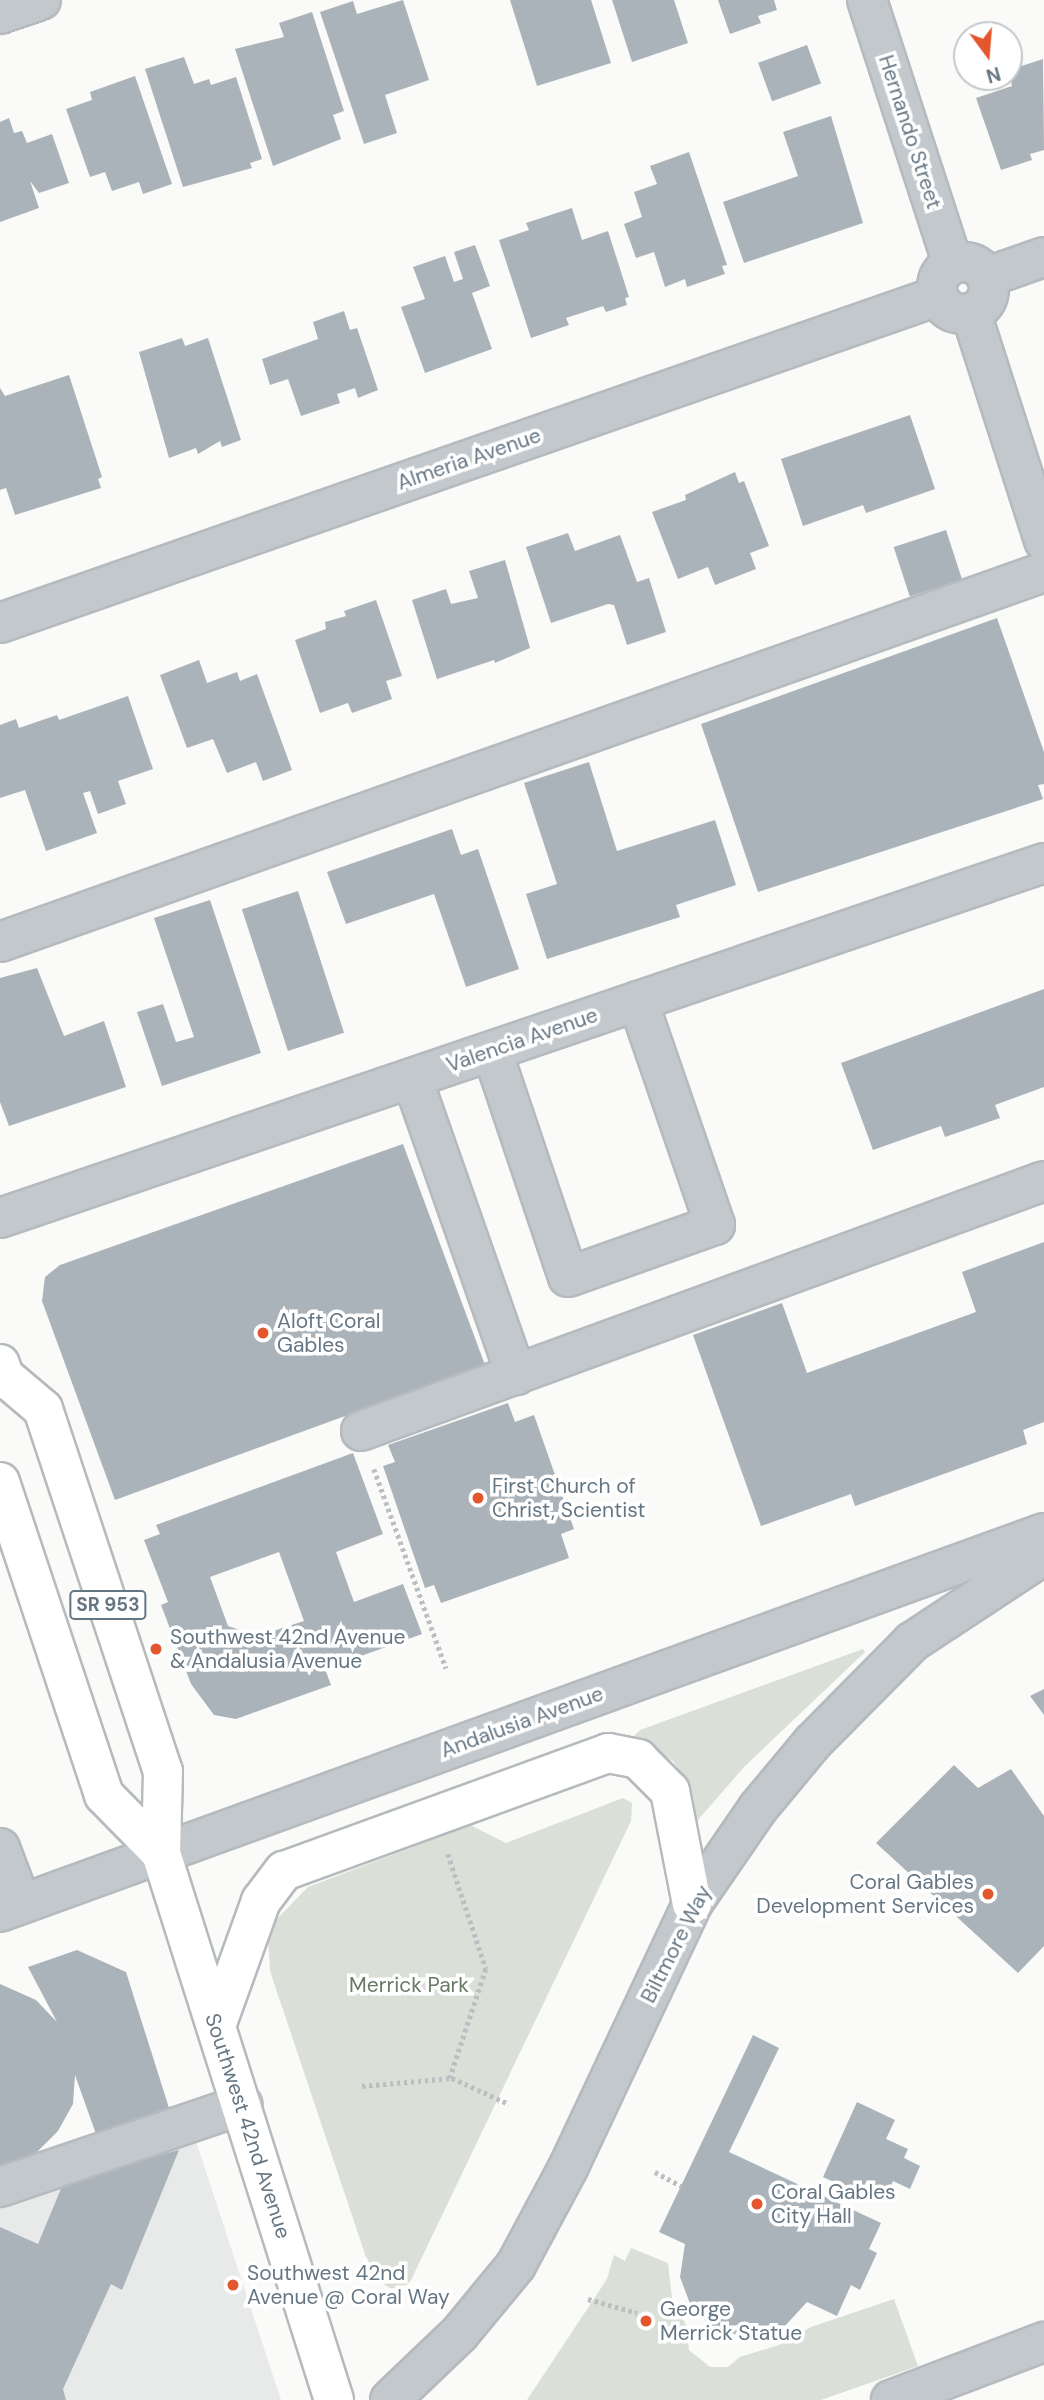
<!DOCTYPE html>
<style>
body{margin:0}
#map{position:relative;width:1044px;height:2400px;overflow:hidden;background:#fafaf8;font-family:"DM Sans",sans-serif}
div>[style]{position:absolute}
[style*='--x']{left:calc(var(--x)*1px);top:calc(var(--y)*1px);width:calc(var(--w)*1px);rotate:calc(var(--a)*1deg)}
.built>*{inset:0;background:#e8e9e9}
.green>*{inset:0;background:#dadfd7}
.building>*{inset:0;background:#aab3b9;transform-origin:0 0}
.path>*{height:4.5px;margin-top:-2.25px;transform-origin:0;background:repeating-linear-gradient(90deg,#bbbfc2 0 3.5px,transparent 0 7px)}
.roads{filter:drop-shadow(2px 0 #b5babe) drop-shadow(-2px 0 #b5babe) drop-shadow(0 2px #b5babe) drop-shadow(0 -2px #b5babe)}
.minor>*{height:38px;margin:-19px;padding:0 19px;transform-origin:19px;border-radius:19px;background:#c3c8cc}
.minor>.ring{margin:-19px;padding:0;box-sizing:content-box;background:none;border:38px solid #c3c8cc;border-radius:50%}
.major>*{height:38px;margin:-19px;padding:0 19px;transform-origin:19px;border-radius:19px;background:#fff}
.dots>*{width:19px;height:19px;translate:-50% -50%;box-sizing:border-box;border:4px solid #fff;border-radius:50%}
span{translate:-50% -50%;white-space:nowrap;text-align:center;line-height:1.15;-webkit-text-stroke:7px #fff;paint-order:stroke}
.shield-label span{padding:2px 5px;background:#fff;border:2px solid;border-radius:5px;-webkit-text-stroke-width:0}
.shield-label{font-size:19px;color:#657683;font-weight:700}
.street-label{font-size:21px;color:#657683}
.poi-label{font-size:21px;color:#657683}
.left{translate:0 -50%;text-align:left}
.right{translate:-100% -50%;text-align:right}
.park-label{font-size:21px;color:#687a64}
.north{position:absolute;left:953px;top:21px;width:70px;height:70px;box-sizing:border-box;background:#fff;border:2px solid #c1c8cd;border-radius:50%;rotate:164deg;font-size:19px;font-weight:700;line-height:28px;text-align:center;color:#657683}
.north::after{content:'';display:block;margin:auto;width:24px;height:32px;background:#e4572e;clip-path:polygon(50% 0,100% 100%,50% 72%,0 100%)}
</style>
<div id="map">
<div class="built">
<div style="clip-path:polygon(191px 2126px,281px 2400px,0 2400px,0 2194px)"></div>
</div>
<div class="green">
<div style="clip-path:polygon(863px 1649px,865px 1652px,745px 1766px,697px 1821px,684px 1777px,673px 1761px,632px 1738px,640px 1730px)"></div>
<div style="clip-path:polygon(623px 1798px,632px 1803px,631px 1821px,411px 2280px,404px 2288px,390px 2288px,373px 2278px,270px 1971px,268px 1937px,276px 1920px,308px 1887px,470px 1825px,506px 1843px)"></div>
<div style="clip-path:polygon(631px 2248px,668px 2263px,672px 2298px,686px 2325px,689px 2350px,710px 2367px,728px 2367px,740px 2357px,779px 2345px,811px 2327px,894px 2299px,918px 2366px,821px 2400px,527px 2400px,607px 2279px,614px 2255px,625px 2261px)"></div>
</div>
<div class="building">
<div style="clip-path:polygon(403px 0,429px 80px,385px 95px,397px 133px,364px 144px,320px 12px,353px 1px,357px 14px)"></div>
<div style="clip-path:polygon(510px 0,591px 0,611px 63px,537px 86px)"></div>
<div style="clip-path:polygon(612px 0,674px 0,688px 43px,632px 62px)"></div>
<div style="clip-path:polygon(718px 0,774px 0,777px 10px,758px 16px,761px 23px,730px 34px)"></div>
<div style="clip-path:polygon(312px 12px,344px 111px,333px 115px,341px 139px,273px 166px,235px 49px,284px 37px,279px 23px)"></div>
<div style="left:807px;top:45px;width:41px;height:52px;rotate:70deg"></div>
<div style="clip-path:polygon(184px 57px,194px 84px,209px 79px,211px 85px,236px 77px,262px 159px,250px 163px,252px 168px,183px 187px,145px 69px)"></div>
<div style="clip-path:polygon(1043px 59px,1044px 150px,1030px 154px,1032px 160px,1001px 170px,976px 98px,1012px 86px,1009px 70px)"></div>
<div style="clip-path:polygon(135px 76px,172px 184px,143px 194px,139px 182px,112px 191px,105px 172px,90px 177px,66px 109px,92px 100px,90px 92px)"></div>
<div style="clip-path:polygon(831px 116px,863px 223px,744px 263px,723px 202px,798px 176px,783px 132px)"></div>
<div style="clip-path:polygon(9px 118px,14px 133px,22px 131px,27px 143px,52px 134px,69px 183px,39px 193px,30px 181px,39px 208px,0 222px,0 122px)"></div>
<div style="clip-path:polygon(689px 152px,727px 265px,722px 266px,725px 274px,687px 287px,685px 279px,665px 287px,654px 252px,636px 258px,624px 224px,642px 217px,634px 192px,657px 184px,650px 166px)"></div>
<div style="clip-path:polygon(572px 208px,582px 240px,608px 231px,629px 297px,625px 298px,627px 305px,606px 312px,603px 306px,566px 318px,569px 325px,531px 338px,499px 240px,529px 230px,526px 223px)"></div>
<div style="clip-path:polygon(475px 245px,490px 286px,472px 293px,492px 349px,425px 373px,401px 307px,425px 299px,413px 267px,445px 256px,454px 282px,463px 279px,454px 252px)"></div>
<div style="clip-path:polygon(344px 311px,350px 330px,357px 328px,378px 390px,358px 398px,355px 388px,337px 394px,340px 403px,301px 416px,288px 379px,270px 385px,262px 359px,318px 339px,313px 322px)"></div>
<div style="clip-path:polygon(182px 338px,185px 346px,208px 338px,241px 440px,222px 447px,220px 441px,198px 454px,196px 448px,169px 458px,139px 352px)"></div>
<div style="clip-path:polygon(69px 375px,102px 477px,98px 479px,101px 488px,15px 515px,6px 488px,0 490px,0 388px,5px 396px)"></div>
<div style="clip-path:polygon(910px 415px,935px 489px,866px 513px,863px 505px,803px 526px,781px 459px)"></div>
<div style="clip-path:polygon(735px 472px,739px 483px,744px 481px,769px 546px,750px 553px,756px 569px,715px 585px,708px 567px,678px 579px,652px 512px,686px 500px,685px 495px)"></div>
<div style="left:946px;top:530px;width:52px;height:55px;rotate:72deg"></div>
<div style="clip-path:polygon(568px 533px,575px 551px,620px 535px,637px 582px,649px 578px,666px 632px,627px 645px,614px 605px,608px 604px,551px 623px,526px 547px)"></div>
<div style="clip-path:polygon(505px 560px,530px 648px,495px 663px,494px 660px,437px 679px,412px 600px,446px 589px,451px 604px,478px 598px,469px 571px)"></div>
<div style="clip-path:polygon(376px 600px,402px 676px,386px 681px,392px 699px,352px 713px,348px 703px,320px 713px,295px 640px,326px 629px,325px 622px,346px 616px,344px 611px)"></div>
<div style="clip-path:polygon(997px 618px,1044px 752px,1044px 784px,1038px 785px,1043px 799px,758px 892px,701px 724px)"></div>
<div style="clip-path:polygon(199px 660px,207px 683px,237px 672px,240px 681px,257px 674px,292px 770px,263px 781px,256px 762px,227px 773px,213px 739px,187px 748px,160px 675px)"></div>
<div style="clip-path:polygon(128px 696px,153px 769px,118px 781px,126px 804px,98px 814px,90px 791px,83px 793px,97px 833px,46px 851px,25px 790px,0 798px,0 725px,16px 719px,19px 728px,57px 715px,59px 720px)"></div>
<div style="clip-path:polygon(589px 762px,617px 851px,715px 820px,736px 885px,676px 905px,680px 917px,547px 959px,526px 894px,557px 884px,524px 783px)"></div>
<div style="clip-path:polygon(452px 829px,461px 855px,478px 849px,519px 969px,466px 987px,434px 894px,346px 924px,327px 872px)"></div>
<div style="left:298px;top:891px;width:149px;height:59px;rotate:72deg"></div>
<div style="clip-path:polygon(210px 900px,261px 1053px,162px 1086px,137px 1012px,163px 1004px,176px 1042px,194px 1037px,154px 918px)"></div>
<div style="clip-path:polygon(37px 968px,64px 1036px,104px 1021px,126px 1087px,9px 1126px,0 1102px,0 978px)"></div>
<div style="clip-path:polygon(1044px 989px,1044px 1087px,995px 1105px,1000px 1118px,945px 1137px,941px 1126px,873px 1150px,841px 1063px)"></div>
<div style="clip-path:polygon(403px 1144px,485px 1365px,115px 1500px,42px 1301px,45px 1277px,60px 1265px)"></div>
<div style="clip-path:polygon(1044px 1242px,1044px 1422px,1023px 1430px,1027px 1444px,855px 1506px,851px 1494px,761px 1526px,693px 1335px,782px 1303px,807px 1373px,976px 1312px,962px 1272px)"></div>
<div style="clip-path:polygon(508px 1403px,515px 1422px,534px 1415px,574px 1529px,561px 1534px,569px 1558px,441px 1603px,434px 1585px,425px 1588px,383px 1466px,395px 1462px,388px 1445px)"></div>
<div style="clip-path:polygon(evenodd,353px 1453px,383px 1534px,336px 1552px,354px 1602px,403px 1584px,422px 1634px,325px 1669px,331px 1685px,236px 1719px,214px 1715px,191px 1684px,161px 1605px,168px 1602px,144px 1540px,160px 1534px,156px 1525px,353px 1453px,279px 1552px,304px 1621px,258px 1636px,228px 1626px,210px 1577px,279px 1552px)"></div>
<div style="clip-path:polygon(1044px 1689px,1044px 1715px,1030px 1696px)"></div>
<div style="clip-path:polygon(954px 1765px,978px 1788px,1011px 1769px,1044px 1816px,1044px 1946px,1018px 1973px,876px 1843px)"></div>
<div style="clip-path:polygon(77px 1950px,126px 1972px,170px 2111px,97px 2137px,75px 2075px,73px 2104px,58px 2131px,34px 2155px,0 2168px,0 1984px,36px 2000px,57px 2022px,28px 1967px)"></div>
<div style="clip-path:polygon(753px 2035px,779px 2048px,729px 2152px,881px 2223px,869px 2249px,877px 2253px,860px 2290px,851px 2285px,837px 2316px,807px 2302px,784px 2327px,751px 2337px,718px 2331px,692px 2309px,680px 2277px,685px 2244px,659px 2232px)"></div>
<div style="clip-path:polygon(857px 2102px,895px 2120px,886px 2139px,908px 2149px,904px 2158px,920px 2166px,910px 2189px,893px 2181px,888px 2192px,866px 2182px,860px 2194px,823px 2177px)"></div>
<div style="clip-path:polygon(179px 2150px,122px 2290px,111px 2284px,63px 2389px,66px 2400px,0 2400px,0 2227px,38px 2244px,65px 2179px)"></div>
</div>
<div class="path">
<div style="--x:374;--y:1469;--w:212;--a:70.1"></div>
<div style="--x:448;--y:1854;--w:121;--a:71.7"></div>
<div style="--x:486;--y:1969;--w:115;--a:108.3"></div>
<div style="--x:362;--y:2086;--w:90;--a:-5.1"></div>
<div style="--x:452;--y:2078;--w:63;--a:24.5"></div>
<div style="--x:655;--y:2172;--w:30;--a:28"></div>
<div style="--x:588;--y:2299;--w:51;--a:15.9"></div>
</div>
<div class="roads">
<div class="minor">
<div style="--x:867;--y:0;--w:278;--a:72"></div>
<div style="--x:0;--y:14;--w:43;--a:-18.9"></div>
<div class="ring" style="left:937px;top:262px;width:14px;height:14px"></div>
<div style="--x:987;--y:277;--w:60;--a:-19.3"></div>
<div style="--x:971;--y:313;--w:239;--a:72.2"></div>
<div style="--x:0;--y:623;--w:993;--a:-19.22"></div>
<div style="--x:0;--y:942;--w:1108;--a:-19.51"></div>
<div style="--x:492;--y:1051;--w:238;--a:71.4"></div>
<div style="--x:568;--y:1277;--w:156;--a:-19.5"></div>
<div style="--x:715;--y:1225;--w:237;--a:-109"></div>
<div style="--x:412;--y:1078;--w:315;--a:70.7"></div>
<div style="--x:0;--y:1218;--w:1103;--a:-18.78"></div>
<div style="--x:361;--y:1431;--w:727;--a:-20.1"></div>
<div style="--x:0;--y:1848;--w:60;--a:69.4"></div>
<div style="--x:0;--y:1912;--w:1111;--a:-19.95"></div>
<div style="--x:0;--y:2187;--w:256;--a:-18.7"></div>
<div style="--x:390;--y:2400;--w:97;--a:-43.7"></div>
<div style="--x:460;--y:2333;--w:88;--a:-50.5"></div>
<div style="--x:516;--y:2265;--w:110;--a:-61.8"></div>
<div style="--x:568;--y:2168;--w:292;--a:-64.8"></div>
<div style="--x:692;--y:1904;--w:116;--a:-55.5"></div>
<div style="--x:758;--y:1808;--w:86;--a:-50.2"></div>
<div style="--x:813;--y:1742;--w:141;--a:-45.3"></div>
<div style="--x:912;--y:1642;--w:158;--a:-33.4"></div>
<div style="--x:891;--y:2400;--w:164;--a:-20.8"></div>
</div>
<div class="major">
<div style="--x:0;--y:1364;--w:13;--a:72"></div>
<div style="--x:4;--y:1376;--w:51;--a:40.2"></div>
<div style="--x:43;--y:1409;--w:381;--a:71.7"></div>
<div style="--x:163;--y:1771;--w:82;--a:91.4"></div>
<div style="--x:161;--y:1853;--w:574;--a:72.45"></div>
<div style="--x:0;--y:1482;--w:330;--a:71.6"></div>
<div style="--x:104;--y:1795;--w:81;--a:45.5"></div>
<div style="--x:216;--y:2026;--w:133;--a:-70.2"></div>
<div style="--x:261;--y:1901;--w:38;--a:-53"></div>
<div style="--x:284;--y:1871;--w:345;--a:-20"></div>
<div style="--x:608;--y:1753;--w:31;--a:11"></div>
<div style="--x:638;--y:1759;--w:45;--a:45"></div>
<div style="--x:670;--y:1791;--w:115;--a:79"></div>
</div>
</div>
<div class="dots">
<div style="left:263px;top:1333px;background:#e4572e"></div>
<div style="left:478px;top:1498px;background:#e4572e"></div>
<div style="left:156px;top:1649px;background:#e4572e"></div>
<div style="left:988px;top:1894px;background:#e4572e"></div>
<div style="left:757px;top:2204px;background:#e4572e"></div>
<div style="left:233px;top:2285px;background:#e4572e"></div>
<div style="left:646px;top:2321px;background:#e4572e"></div>
</div>
<div class="shield-label">
<span style="left:108px;top:1605px">SR 953</span>
</div>
<div class="street-label">
<span style="left:910px;top:132px;rotate:72deg">Hernando Street</span>
<span style="left:469px;top:459px;rotate:-19deg">Almeria Avenue</span>
<span style="left:522px;top:1040px;rotate:-19deg">Valencia Avenue</span>
<span style="left:522px;top:1722px;rotate:-20deg">Andalusia Avenue</span>
<span style="left:676px;top:1944px;rotate:-63deg">Biltmore Way</span>
<span style="left:248px;top:2126px;rotate:72deg">Southwest 42nd Avenue</span>
</div>
<div class="poi-label">
<span class="left" style="left:277px;top:1333px">Aloft Coral<br>Gables</span>
<span class="left" style="left:492px;top:1498px">First Church of<br>Christ, Scientist</span>
<span class="left" style="left:170px;top:1649px">Southwest 42nd Avenue<br>&amp; Andalusia Avenue</span>
<span class="right" style="left:974px;top:1894px">Coral Gables<br>Development Services</span>
<span class="left" style="left:771px;top:2204px">Coral Gables<br>City Hall</span>
<span class="left" style="left:247px;top:2285px">Southwest 42nd<br>Avenue @ Coral Way</span>
<span class="left" style="left:660px;top:2321px">George<br>Merrick Statue</span>
</div>
<div class="park-label">
<span style="left:409px;top:1985px">Merrick Park</span>
</div>
<div class="north">N</div>
</div>
